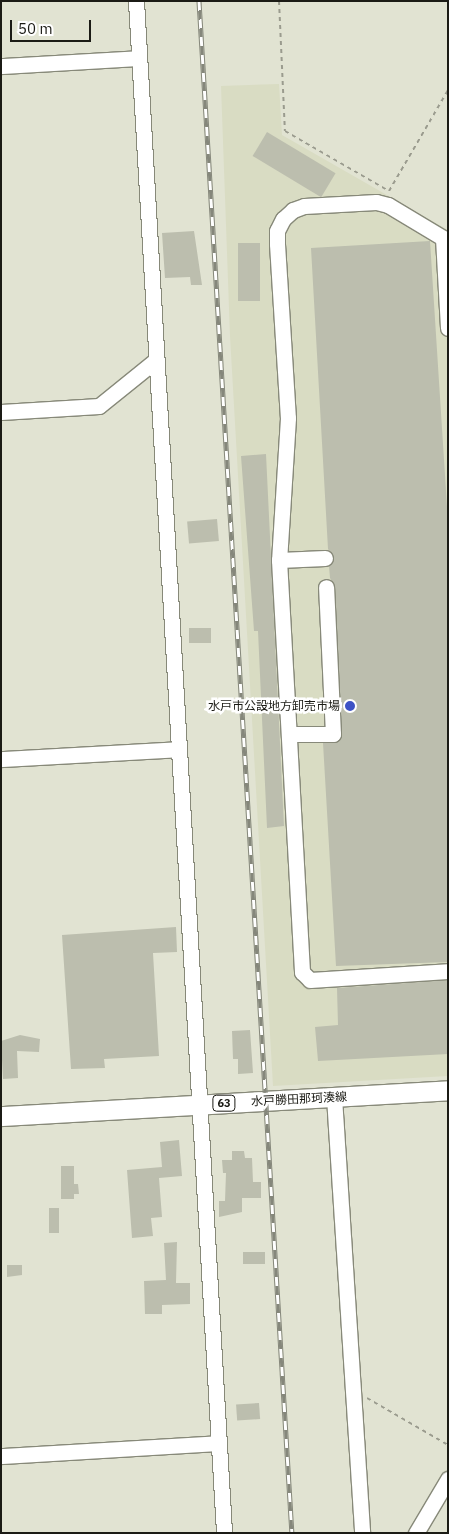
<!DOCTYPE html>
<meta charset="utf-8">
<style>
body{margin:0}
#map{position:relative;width:449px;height:1534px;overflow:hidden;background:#e1e3d2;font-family:"IBM Plex Sans","Noto Sans JP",sans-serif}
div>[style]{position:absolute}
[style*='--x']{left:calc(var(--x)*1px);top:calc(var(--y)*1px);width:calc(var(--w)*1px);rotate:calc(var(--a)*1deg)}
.built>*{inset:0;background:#d9dcc3}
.building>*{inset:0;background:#bcbeae;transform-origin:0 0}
.path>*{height:2px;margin-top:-1px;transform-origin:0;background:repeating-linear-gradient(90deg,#9a9b8e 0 4px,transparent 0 8px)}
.roads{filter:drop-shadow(1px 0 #878979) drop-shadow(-1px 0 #878979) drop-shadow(0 1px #878979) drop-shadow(0 -1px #878979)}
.minor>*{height:15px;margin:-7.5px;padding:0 7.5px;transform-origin:7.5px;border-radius:7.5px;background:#fff}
.major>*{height:19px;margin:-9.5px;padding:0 9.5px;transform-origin:9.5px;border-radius:9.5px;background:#fff}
.rail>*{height:5px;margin-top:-2.5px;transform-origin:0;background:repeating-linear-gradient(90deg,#fff 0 9px,#85877b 0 18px);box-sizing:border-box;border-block:1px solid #85877b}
.dots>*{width:14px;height:14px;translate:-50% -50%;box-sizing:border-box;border:2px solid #fff;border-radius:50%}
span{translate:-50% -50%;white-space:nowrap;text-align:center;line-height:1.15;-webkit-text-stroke:5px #fff;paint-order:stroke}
.shield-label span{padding:1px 4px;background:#fff;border:1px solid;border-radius:4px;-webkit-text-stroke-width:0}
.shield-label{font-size:11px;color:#1b1b15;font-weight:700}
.poi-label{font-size:12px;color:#1b1b15}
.right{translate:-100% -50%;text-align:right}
.street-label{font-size:12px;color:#1b1b15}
.frame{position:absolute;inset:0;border:2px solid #1b1b15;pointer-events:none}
.scale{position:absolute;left:10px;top:20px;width:81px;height:22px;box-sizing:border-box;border:2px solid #1b1b15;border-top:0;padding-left:6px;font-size:15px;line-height:18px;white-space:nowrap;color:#1b1b15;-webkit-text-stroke:4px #fff;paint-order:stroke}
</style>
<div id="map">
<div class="built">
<div style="clip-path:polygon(279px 84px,282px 135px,448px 230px,448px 1076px,273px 1086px,230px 336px,221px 86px)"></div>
</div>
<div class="building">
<div style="left:267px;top:132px;width:80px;height:28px;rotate:31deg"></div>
<div style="clip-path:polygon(194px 231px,202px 285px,191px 285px,190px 277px,165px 278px,162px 233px)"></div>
<div style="clip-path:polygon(430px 241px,448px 522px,448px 962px,336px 966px,323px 743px,337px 742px,342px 734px,335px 587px,330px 578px,329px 566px,334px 557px,328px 549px,311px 248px)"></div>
<div style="left:238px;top:243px;width:22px;height:58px"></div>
<div style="clip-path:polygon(266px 454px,284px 826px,267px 828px,258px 631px,254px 631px,241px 456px)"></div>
<div style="left:217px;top:519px;width:22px;height:30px;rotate:85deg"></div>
<div style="left:189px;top:628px;width:22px;height:15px"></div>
<div style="clip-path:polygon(176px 927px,177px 952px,153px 953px,159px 1056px,104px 1059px,105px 1068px,71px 1069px,62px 935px)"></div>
<div style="clip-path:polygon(448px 980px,448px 1054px,318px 1061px,315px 1027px,338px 1025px,337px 988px)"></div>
<div style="clip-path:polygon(250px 1030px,253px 1073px,238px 1074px,238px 1059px,233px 1059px,232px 1031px)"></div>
<div style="clip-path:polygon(20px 1035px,40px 1039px,39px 1052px,17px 1051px,18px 1078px,3px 1079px,1px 1041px)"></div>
<div style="clip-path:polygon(179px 1140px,182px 1176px,159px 1178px,162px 1217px,151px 1218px,153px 1236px,132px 1238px,127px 1170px,162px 1167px,160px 1142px)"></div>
<div style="clip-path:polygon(232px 1151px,244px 1151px,245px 1158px,252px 1158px,253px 1182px,261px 1182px,261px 1198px,242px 1198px,242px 1212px,219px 1217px,219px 1201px,225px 1201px,226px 1173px,223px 1173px,222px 1160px,232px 1160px)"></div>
<div style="clip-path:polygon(61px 1166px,74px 1166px,74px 1184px,78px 1184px,79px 1194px,74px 1194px,74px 1199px,61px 1199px)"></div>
<div style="left:49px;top:1208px;width:10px;height:25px"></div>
<div style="clip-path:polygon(177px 1242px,176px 1283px,190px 1283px,190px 1304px,162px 1305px,162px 1314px,145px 1314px,144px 1281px,166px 1280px,164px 1243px)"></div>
<div style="left:243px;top:1252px;width:22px;height:12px"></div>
<div style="clip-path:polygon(7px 1265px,22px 1265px,22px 1275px,7px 1277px)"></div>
<div style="left:259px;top:1403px;width:16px;height:23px;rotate:86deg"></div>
</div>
<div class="path">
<div style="--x:279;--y:1;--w:130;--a:87.4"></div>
<div style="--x:285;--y:131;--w:120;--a:30"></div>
<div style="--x:389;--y:191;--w:117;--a:-59.7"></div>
<div style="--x:367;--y:1398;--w:94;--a:30.1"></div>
</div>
<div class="roads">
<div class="minor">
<div style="--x:136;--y:1;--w:1535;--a:86.71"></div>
<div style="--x:1;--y:66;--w:138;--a:-3.3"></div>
<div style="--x:443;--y:238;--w:90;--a:86.8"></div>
<div style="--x:448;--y:241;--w:70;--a:-149"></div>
<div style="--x:388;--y:205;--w:12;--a:-166"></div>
<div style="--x:376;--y:202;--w:72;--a:176.8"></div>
<div style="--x:304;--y:206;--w:12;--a:160"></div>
<div style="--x:293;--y:210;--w:13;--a:138"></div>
<div style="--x:283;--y:219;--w:13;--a:117"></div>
<div style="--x:277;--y:231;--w:13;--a:90"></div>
<div style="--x:277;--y:244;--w:174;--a:86.4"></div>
<div style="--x:288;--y:418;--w:142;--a:93.6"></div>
<div style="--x:279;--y:560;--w:413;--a:86.8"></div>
<div style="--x:302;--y:972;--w:11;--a:45"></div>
<div style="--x:310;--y:980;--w:138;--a:-3.7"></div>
<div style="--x:1;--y:412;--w:98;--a:-3.5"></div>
<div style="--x:99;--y:406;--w:73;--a:-38.9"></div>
<div style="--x:279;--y:560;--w:46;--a:-2.5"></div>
<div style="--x:290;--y:734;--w:43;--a:0"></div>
<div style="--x:333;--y:734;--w:147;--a:-92.7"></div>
<div style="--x:1;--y:759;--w:178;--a:-3.2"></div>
<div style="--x:334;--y:1097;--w:437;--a:86.3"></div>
<div style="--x:1;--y:1456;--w:218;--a:-3.4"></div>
<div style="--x:416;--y:1533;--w:63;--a:-59.3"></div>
</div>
<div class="major">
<div style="--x:1;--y:1116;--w:448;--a:-3.3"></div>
</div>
</div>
<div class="rail">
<div style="--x:199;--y:1;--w:1535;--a:86.53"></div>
</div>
<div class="dots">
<div style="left:350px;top:706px;background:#3d52c5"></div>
</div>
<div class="shield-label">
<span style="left:224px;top:1103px">63</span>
</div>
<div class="poi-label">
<span class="right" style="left:340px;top:706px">水戸市公設地方卸売市場</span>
</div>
<div class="street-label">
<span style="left:299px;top:1099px;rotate:-3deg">水戸勝田那珂湊線</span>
</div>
<div class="frame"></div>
<div class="scale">50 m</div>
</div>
